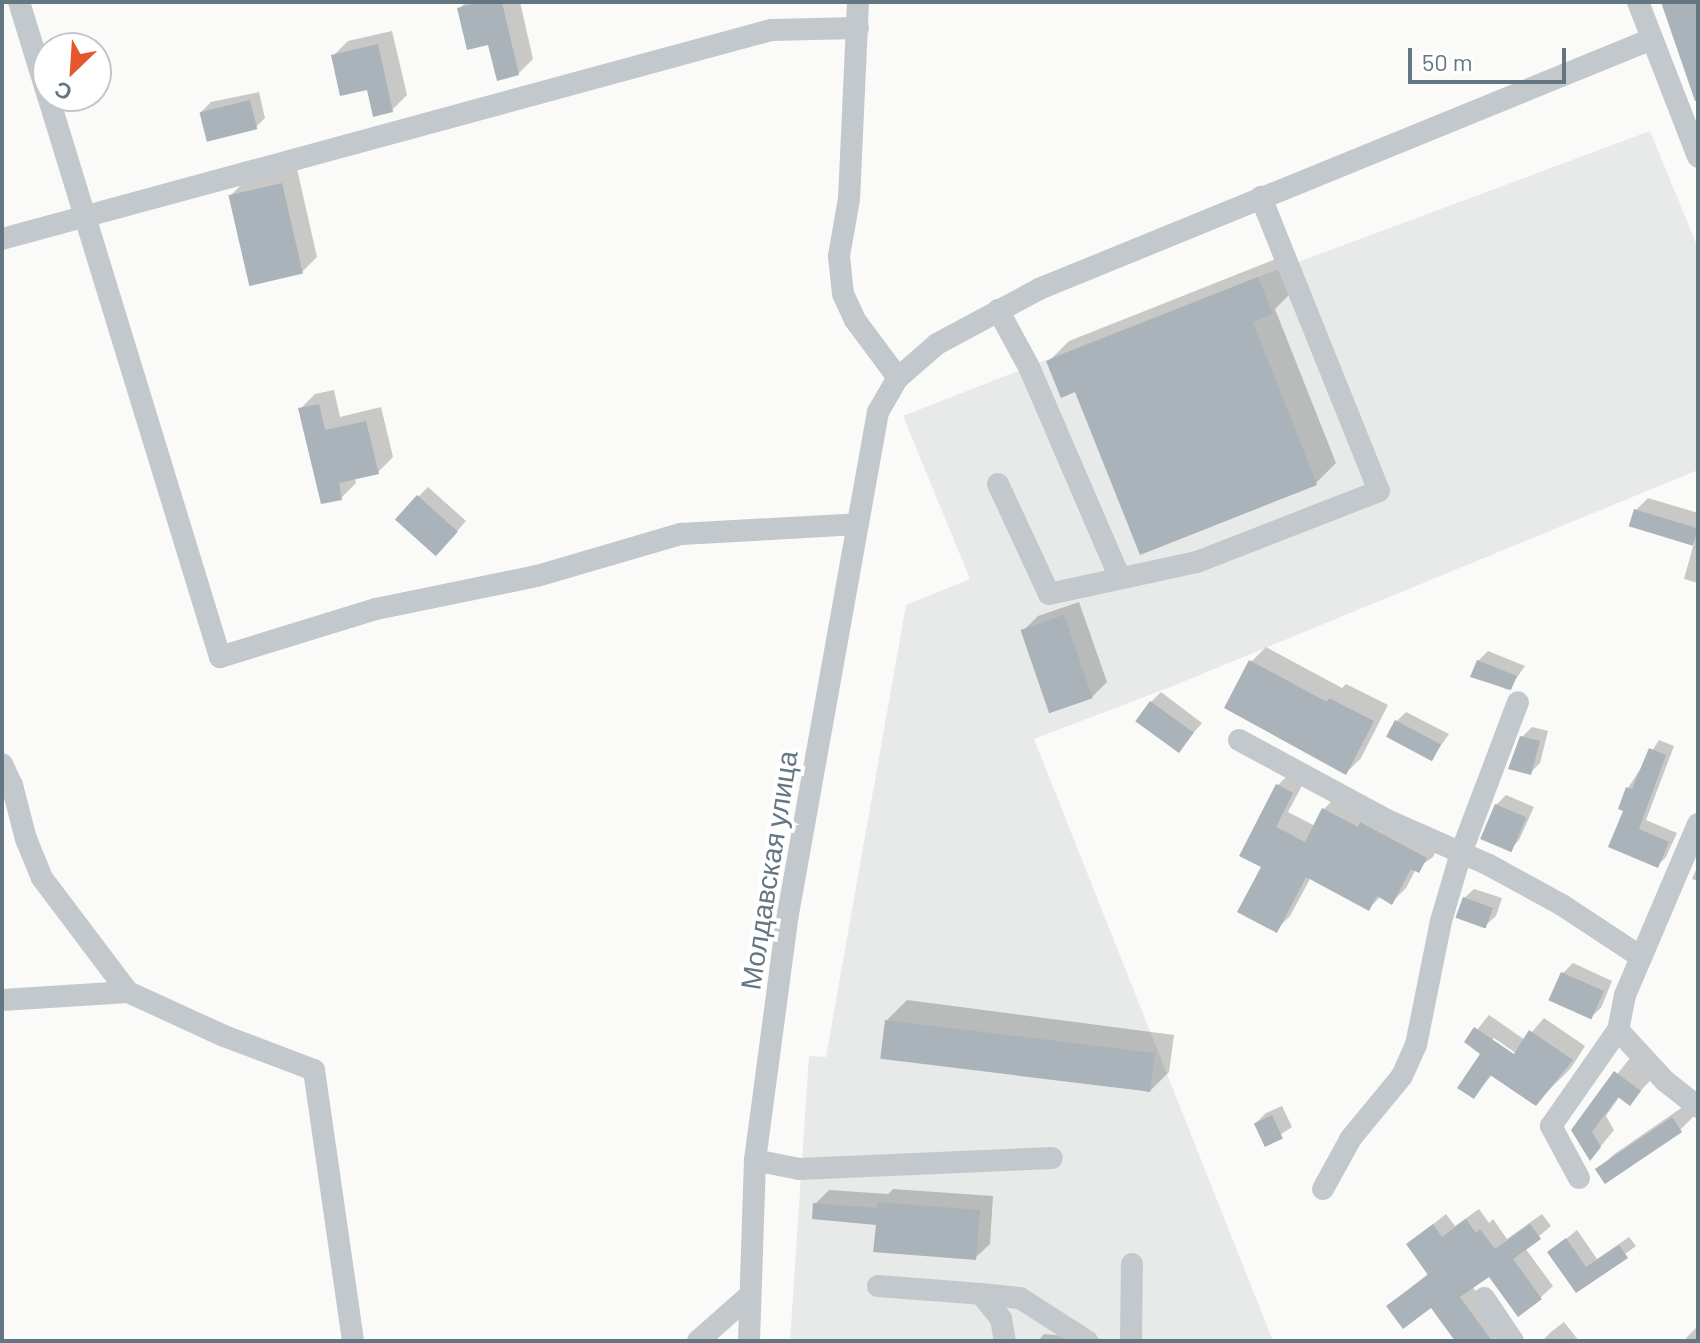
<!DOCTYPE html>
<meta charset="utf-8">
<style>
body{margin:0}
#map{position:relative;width:1700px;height:1343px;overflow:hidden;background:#fafaf8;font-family:Barlow,sans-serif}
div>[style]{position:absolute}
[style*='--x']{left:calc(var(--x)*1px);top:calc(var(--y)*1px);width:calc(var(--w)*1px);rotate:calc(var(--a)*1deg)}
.built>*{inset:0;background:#e8e9e9}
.shadow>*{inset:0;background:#0003}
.building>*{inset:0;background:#aab3b9;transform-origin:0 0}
.minor>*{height:22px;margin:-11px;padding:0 11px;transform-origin:11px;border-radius:11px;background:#c3c8cc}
span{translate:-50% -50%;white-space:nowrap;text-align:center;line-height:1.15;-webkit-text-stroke:8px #fff;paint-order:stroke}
.street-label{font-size:28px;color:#657683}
.frame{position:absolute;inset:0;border:4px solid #657683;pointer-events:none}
.north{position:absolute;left:32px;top:32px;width:80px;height:80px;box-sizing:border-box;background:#fff;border:2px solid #c1c8cd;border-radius:50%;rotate:205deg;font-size:22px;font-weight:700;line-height:32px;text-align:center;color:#657683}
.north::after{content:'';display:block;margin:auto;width:28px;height:36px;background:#e4572e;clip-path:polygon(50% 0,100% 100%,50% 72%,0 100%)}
.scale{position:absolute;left:1408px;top:48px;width:158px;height:36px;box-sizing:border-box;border:4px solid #657683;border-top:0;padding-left:10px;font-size:24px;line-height:28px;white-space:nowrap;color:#657683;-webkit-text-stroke:6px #fff;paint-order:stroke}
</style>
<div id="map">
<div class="built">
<div style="clip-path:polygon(1650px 131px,1698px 248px,1698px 470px,1173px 686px,1034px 739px,1273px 1341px,790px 1341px,809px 1056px,826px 1057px,906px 605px,970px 579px,903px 416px,1258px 277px)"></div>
</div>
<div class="shadow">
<div style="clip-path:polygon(466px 2px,520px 2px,533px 59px,518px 74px,460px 8px)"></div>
<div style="clip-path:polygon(392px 31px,407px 95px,392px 110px,333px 56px,348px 41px)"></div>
<div style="clip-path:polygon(259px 92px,265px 118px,256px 127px,201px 112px,211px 102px)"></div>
<div style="clip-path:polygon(297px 169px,317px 257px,302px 272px,230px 196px,245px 181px)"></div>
<div style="clip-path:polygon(1278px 258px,1292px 292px,1275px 309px,1336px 463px,1316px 483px,1076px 390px,1049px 361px,1069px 341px)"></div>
<div style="clip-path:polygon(334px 390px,340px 417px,381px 407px,393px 457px,378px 472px,355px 478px,356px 483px,341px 498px,300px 409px,315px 394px)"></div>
<div style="clip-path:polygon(428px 487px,466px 521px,446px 544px,418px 497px)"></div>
<div style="clip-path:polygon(1648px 498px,1698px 513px,1698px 583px,1684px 579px,1694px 543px,1636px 510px)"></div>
<div style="clip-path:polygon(1079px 602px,1107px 682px,1092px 697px,1023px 631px,1038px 616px)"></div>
<div style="clip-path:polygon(1266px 647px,1342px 688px,1346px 684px,1388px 705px,1361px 758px,1346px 773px,1251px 662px)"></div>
<div style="clip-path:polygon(1488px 651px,1525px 666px,1508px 690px,1473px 676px,1478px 661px)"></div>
<div style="clip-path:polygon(1161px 692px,1202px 723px,1178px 751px,1151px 702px)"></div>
<div style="clip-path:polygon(1406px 712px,1449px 734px,1432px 758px,1396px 722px)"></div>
<div style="clip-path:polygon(1532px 727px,1548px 731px,1540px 763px,1530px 773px,1522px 737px)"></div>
<div style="clip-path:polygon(1659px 740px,1674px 746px,1646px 820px,1677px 833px,1666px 857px,1657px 866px,1626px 810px,1628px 788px)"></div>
<div style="clip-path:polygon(1292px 771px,1306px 778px,1288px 812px,1315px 826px,1324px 809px,1338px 795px,1440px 843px,1433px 857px,1416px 869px,1406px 888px,1392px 902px,1381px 896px,1369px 908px,1311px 877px,1290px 916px,1276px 930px,1264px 866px,1241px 855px,1278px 785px)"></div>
<div style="clip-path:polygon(1506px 795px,1534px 807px,1519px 840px,1510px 850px,1496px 805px)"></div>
<div style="clip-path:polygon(1698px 865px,1698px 881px,1692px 879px)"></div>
<div style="clip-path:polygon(1474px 889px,1502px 898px,1496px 916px,1486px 925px,1464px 898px)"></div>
<div style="clip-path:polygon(1573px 963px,1612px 981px,1601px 1008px,1591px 1017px,1551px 999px,1563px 973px)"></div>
<div style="clip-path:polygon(907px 1000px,1174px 1035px,1169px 1072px,1149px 1092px,887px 1020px)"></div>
<div style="clip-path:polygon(evenodd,1489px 1015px,1525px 1040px,1544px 1018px,1585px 1046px,1571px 1068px,1535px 1104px,1492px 1075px,1473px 1097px,1483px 1053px,1467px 1042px,1489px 1015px,1494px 1038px,1523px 1058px,1521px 1061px,1491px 1041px,1494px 1038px)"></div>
<div style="clip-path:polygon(1630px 1058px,1655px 1075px,1630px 1103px,1620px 1096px,1606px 1116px,1614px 1130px,1591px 1158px,1573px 1130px)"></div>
<div style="clip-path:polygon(1687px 1104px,1695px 1115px,1680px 1130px,1598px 1170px,1613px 1155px)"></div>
<div style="clip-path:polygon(1282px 1106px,1292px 1127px,1266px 1144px,1256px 1123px,1266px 1113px)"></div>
<div style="clip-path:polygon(893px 1189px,993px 1196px,990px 1244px,975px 1258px,815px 1204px,829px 1190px,888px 1194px)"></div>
<div style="clip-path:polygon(1479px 1209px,1489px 1223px,1493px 1219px,1507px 1239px,1542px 1214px,1551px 1226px,1525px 1248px,1553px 1286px,1541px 1297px,1519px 1314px,1489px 1274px,1472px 1286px,1511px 1341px,1457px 1341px,1432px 1306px,1388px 1306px,1429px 1273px,1408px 1244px,1446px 1214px,1455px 1226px)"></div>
<div style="clip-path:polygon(1577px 1230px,1597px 1259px,1629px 1237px,1636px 1246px,1576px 1290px,1550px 1252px)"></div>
<div style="clip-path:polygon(1564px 1322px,1579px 1341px,1542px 1341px,1551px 1332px)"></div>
<div style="clip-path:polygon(1698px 1326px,1698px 1341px,1688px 1341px,1686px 1338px)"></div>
<div style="clip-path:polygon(1044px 1334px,1102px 1339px,1102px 1341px,1038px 1341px)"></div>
</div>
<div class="building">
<div style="clip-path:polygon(482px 2px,502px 2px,519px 75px,497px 81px,488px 45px,467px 50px,457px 8px)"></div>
<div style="clip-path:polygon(1661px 2px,1698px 2px,1698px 101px,1695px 101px)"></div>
<div style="clip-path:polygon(378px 44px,393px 112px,373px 117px,367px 90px,340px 96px,331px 55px)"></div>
<div style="left:250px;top:100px;width:30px;height:52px;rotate:76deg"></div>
<div style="left:282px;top:183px;width:93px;height:55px;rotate:77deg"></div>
<div style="clip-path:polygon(1258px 277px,1273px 314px,1253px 322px,1317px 485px,1140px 555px,1075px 392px,1061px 398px,1046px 361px)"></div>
<div style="clip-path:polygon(319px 404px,325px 430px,366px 421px,379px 474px,339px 483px,342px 500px,321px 504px,298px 408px)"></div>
<div style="left:417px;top:495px;width:55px;height:33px;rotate:42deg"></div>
<div style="left:1634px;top:509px;width:67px;height:18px;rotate:17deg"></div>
<div style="left:1064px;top:615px;width:88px;height:46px;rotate:71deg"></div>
<div style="clip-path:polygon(1249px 660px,1327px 702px,1329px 698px,1374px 721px,1346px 775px,1224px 708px)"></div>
<div style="clip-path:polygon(1477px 660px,1517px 676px,1511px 690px,1470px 677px)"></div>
<div style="left:1150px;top:701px;width:54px;height:25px;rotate:36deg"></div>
<div style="left:1395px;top:720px;width:52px;height:19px;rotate:28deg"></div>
<div style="clip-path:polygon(1520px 736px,1540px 741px,1531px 775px,1508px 769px)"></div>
<div style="clip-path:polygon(1649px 748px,1666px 755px,1639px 829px,1669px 842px,1658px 868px,1608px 847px,1623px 811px,1618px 809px,1626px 787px,1632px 789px)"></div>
<div style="clip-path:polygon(1276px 784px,1293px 793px,1276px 827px,1305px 842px,1322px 808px,1358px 827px,1360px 822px,1427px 858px,1419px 873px,1411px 869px,1392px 905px,1377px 896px,1369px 911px,1306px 877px,1277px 933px,1237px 912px,1261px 867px,1239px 856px)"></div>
<div style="left:1495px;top:804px;width:34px;height:38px;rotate:23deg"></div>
<div style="left:1463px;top:897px;width:32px;height:22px;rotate:20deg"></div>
<div style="left:1561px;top:972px;width:47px;height:31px;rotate:24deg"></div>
<div style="left:885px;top:1020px;width:272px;height:39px;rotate:7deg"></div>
<div style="clip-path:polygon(1474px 1027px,1514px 1054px,1529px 1030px,1573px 1060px,1536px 1106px,1490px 1075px,1474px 1099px,1457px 1088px,1480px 1054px,1464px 1042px)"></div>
<div style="clip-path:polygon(1614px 1071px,1641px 1091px,1630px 1106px,1618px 1097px,1592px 1132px,1601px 1147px,1590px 1161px,1571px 1130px)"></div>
<div style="left:1272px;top:1115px;width:26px;height:20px;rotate:65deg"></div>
<div style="left:1672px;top:1117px;width:18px;height:93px;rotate:56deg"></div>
<div style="clip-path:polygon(877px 1202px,980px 1210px,976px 1260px,873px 1252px,876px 1225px,812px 1219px,813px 1203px,877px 1208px)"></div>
<div style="clip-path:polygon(1466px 1219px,1476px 1233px,1480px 1229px,1495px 1249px,1530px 1224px,1541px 1239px,1513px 1259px,1542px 1299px,1518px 1317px,1489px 1277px,1460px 1297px,1492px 1341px,1455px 1341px,1431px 1308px,1403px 1329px,1386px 1306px,1428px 1275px,1406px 1244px,1433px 1224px,1442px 1237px)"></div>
<div style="clip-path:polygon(1566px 1238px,1586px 1267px,1619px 1245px,1628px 1258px,1576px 1293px,1547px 1252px)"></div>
</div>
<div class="minor">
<div style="--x:19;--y:2;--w:98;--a:72.9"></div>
<div style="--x:858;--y:2;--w:197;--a:92.6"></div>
<div style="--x:849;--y:199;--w:58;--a:100"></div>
<div style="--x:839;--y:256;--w:38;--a:84"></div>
<div style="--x:843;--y:294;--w:29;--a:65"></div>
<div style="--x:855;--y:320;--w:72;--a:53.4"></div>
<div style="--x:1638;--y:2;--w:166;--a:68.8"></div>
<div style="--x:48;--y:96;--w:587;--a:72.95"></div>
<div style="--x:220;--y:657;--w:163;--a:-17.1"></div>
<div style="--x:376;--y:609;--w:164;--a:-11.6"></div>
<div style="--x:537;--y:576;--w:150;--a:-16.3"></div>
<div style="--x:681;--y:534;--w:177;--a:-3.2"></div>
<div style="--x:2;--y:239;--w:797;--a:-15.2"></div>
<div style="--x:771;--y:30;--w:87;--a:-1.3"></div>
<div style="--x:998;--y:310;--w:65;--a:61.5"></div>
<div style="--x:1029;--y:367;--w:230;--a:66.7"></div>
<div style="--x:998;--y:484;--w:121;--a:65.1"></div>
<div style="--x:1049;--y:594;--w:151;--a:-12.2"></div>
<div style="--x:1197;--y:562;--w:195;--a:-21.3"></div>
<div style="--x:1379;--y:491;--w:317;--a:-111.9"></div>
<div style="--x:1239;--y:740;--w:168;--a:28.4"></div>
<div style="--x:1387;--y:820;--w:111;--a:23.8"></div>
<div style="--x:1489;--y:865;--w:83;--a:28.7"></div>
<div style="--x:1562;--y:905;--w:95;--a:33.4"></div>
<div style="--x:2;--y:764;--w:23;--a:65"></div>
<div style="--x:12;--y:785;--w:56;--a:75.5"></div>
<div style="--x:26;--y:839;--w:42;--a:67.7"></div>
<div style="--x:42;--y:878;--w:143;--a:53"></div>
<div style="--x:1698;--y:824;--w:186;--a:113.1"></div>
<div style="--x:1625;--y:995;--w:36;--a:101"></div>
<div style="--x:1618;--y:1030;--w:69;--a:47.3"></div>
<div style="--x:1665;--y:1081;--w:42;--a:38.2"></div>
<div style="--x:2;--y:1000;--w:126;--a:-3.6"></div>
<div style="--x:128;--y:992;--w:106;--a:24.6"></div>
<div style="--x:224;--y:1036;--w:96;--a:20.7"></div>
<div style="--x:314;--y:1070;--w:274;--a:81.8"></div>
<div style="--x:755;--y:1160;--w:45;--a:11.6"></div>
<div style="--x:799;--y:1169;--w:253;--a:-2.5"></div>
<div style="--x:1579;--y:1178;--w:59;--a:-118.3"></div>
<div style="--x:1551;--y:1126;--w:117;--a:-55.1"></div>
<div style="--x:1323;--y:1189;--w:58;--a:-61.2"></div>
<div style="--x:1351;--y:1138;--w:80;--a:-50.6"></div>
<div style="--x:1402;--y:1076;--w:34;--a:-66"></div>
<div style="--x:1416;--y:1045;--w:126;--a:-78.6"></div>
<div style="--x:1441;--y:921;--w:71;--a:-73.6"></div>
<div style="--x:1461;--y:853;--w:161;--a:-69.3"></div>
<div style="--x:878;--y:1286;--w:103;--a:4.4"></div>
<div style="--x:981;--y:1294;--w:32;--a:51"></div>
<div style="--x:1001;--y:1319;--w:22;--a:80"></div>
<div style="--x:981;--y:1294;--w:39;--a:6"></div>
<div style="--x:1020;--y:1298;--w:80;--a:32.7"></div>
<div style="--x:1484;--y:1298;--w:52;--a:56"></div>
<div style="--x:698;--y:1341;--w:69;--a:-41.5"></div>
<div style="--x:749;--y:1341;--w:181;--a:-88.1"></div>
<div style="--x:755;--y:1160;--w:248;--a:-82.4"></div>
<div style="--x:788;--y:914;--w:510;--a:-79.84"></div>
<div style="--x:878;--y:412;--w:39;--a:-60"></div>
<div style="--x:898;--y:378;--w:52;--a:-41.1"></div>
<div style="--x:937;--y:344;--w:116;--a:-28.3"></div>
<div style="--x:1039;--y:289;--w:662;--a:-22.19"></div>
<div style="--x:1131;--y:1341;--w:77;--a:-89.3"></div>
</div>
<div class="street-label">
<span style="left:768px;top:870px;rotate:-81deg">Молдавская улица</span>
</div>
<div class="frame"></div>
<div class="north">С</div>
<div class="scale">50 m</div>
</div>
